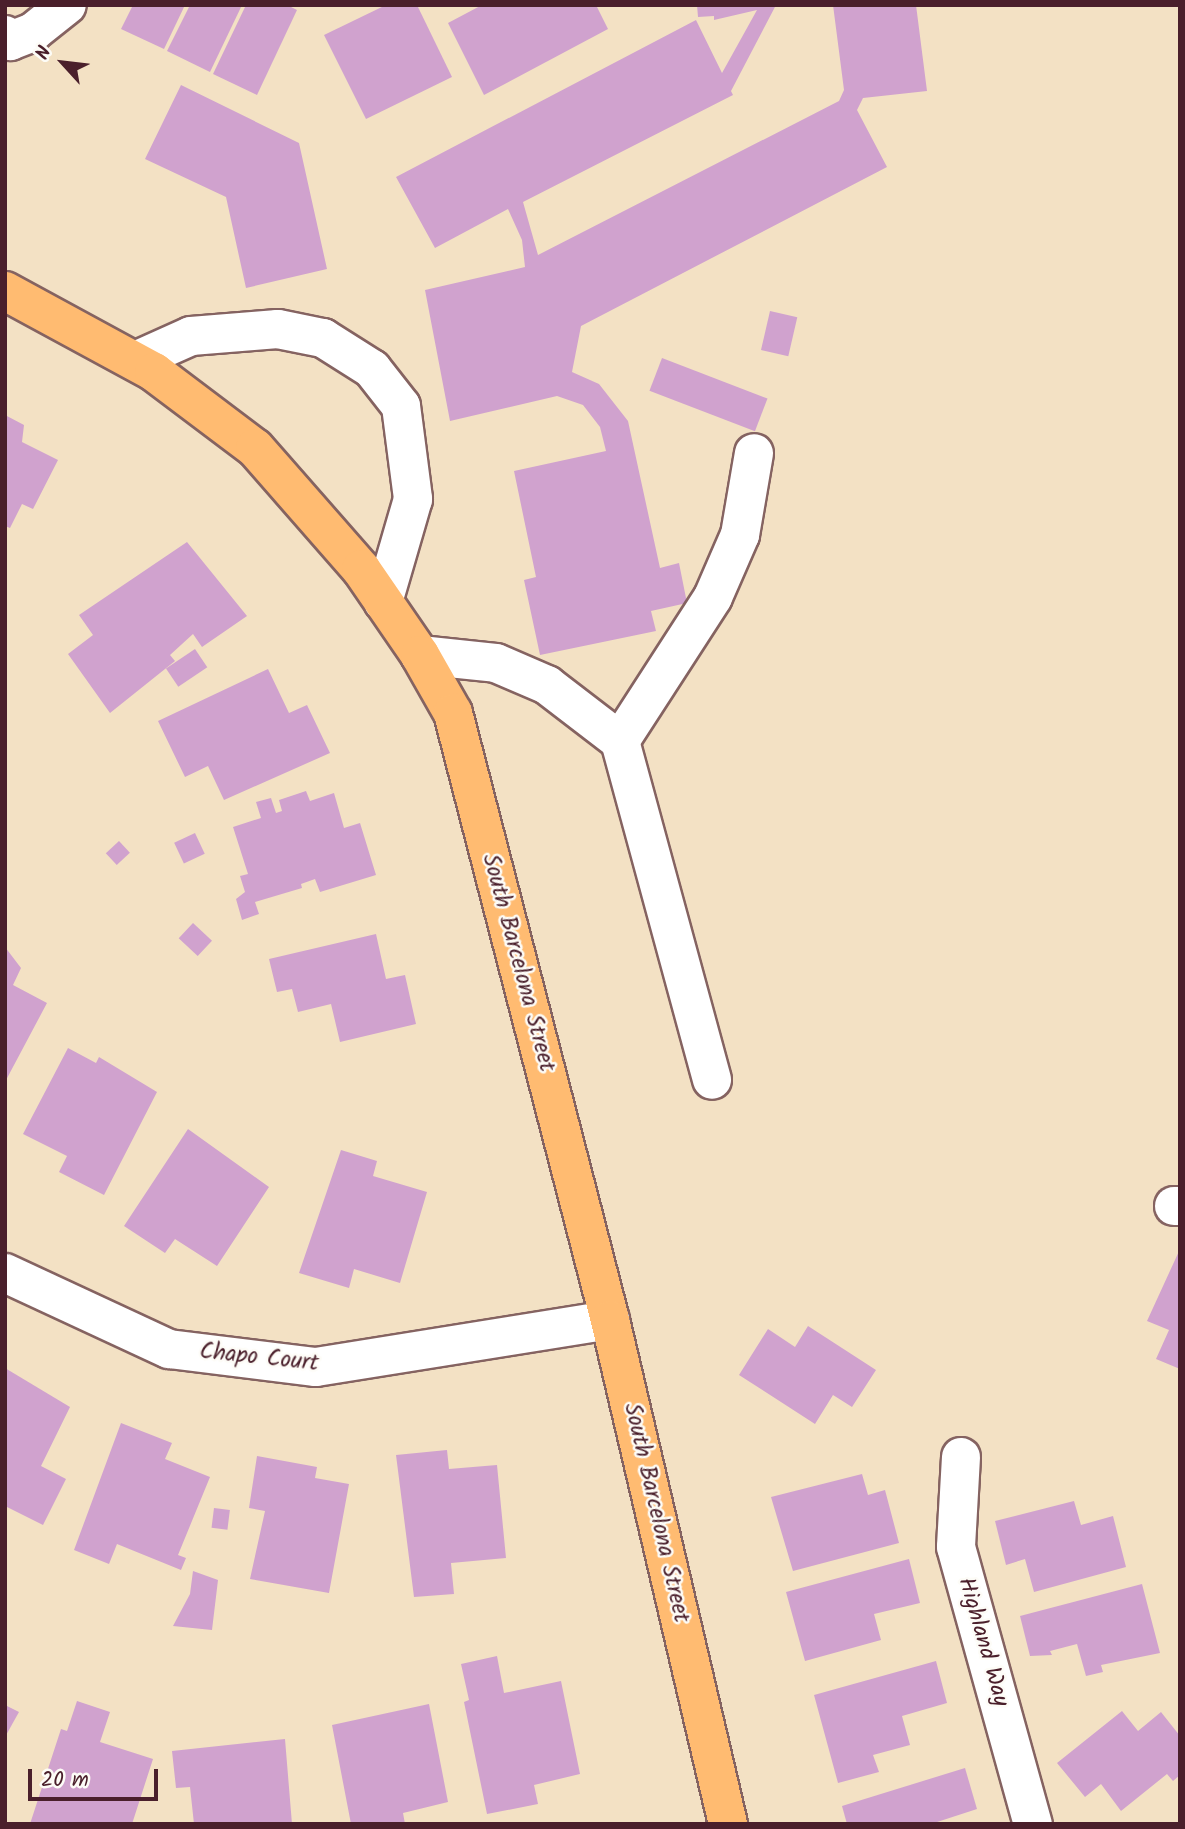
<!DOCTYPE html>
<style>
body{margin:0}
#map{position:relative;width:1185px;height:1829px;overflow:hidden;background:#f3e1c4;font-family:Kalam,sans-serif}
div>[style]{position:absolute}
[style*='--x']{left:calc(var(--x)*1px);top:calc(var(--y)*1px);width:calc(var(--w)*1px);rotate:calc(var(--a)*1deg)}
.building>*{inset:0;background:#d0a2ce;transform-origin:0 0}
.roads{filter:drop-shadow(2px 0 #856361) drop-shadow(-2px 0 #856361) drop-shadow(0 2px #856361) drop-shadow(0 -2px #856361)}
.minor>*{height:38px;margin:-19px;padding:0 19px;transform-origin:19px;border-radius:19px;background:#fff}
.major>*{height:38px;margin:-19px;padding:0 19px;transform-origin:19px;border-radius:19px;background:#ffbb71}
span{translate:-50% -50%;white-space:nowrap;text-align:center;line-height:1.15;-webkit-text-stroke:5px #fdfcf7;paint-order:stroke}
.street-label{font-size:23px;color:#4a1f2b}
.frame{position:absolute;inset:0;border:7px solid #4a1f2b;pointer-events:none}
.north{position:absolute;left:28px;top:28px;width:70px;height:70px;-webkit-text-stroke:5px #fdfcf7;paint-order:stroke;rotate:297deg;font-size:19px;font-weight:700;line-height:28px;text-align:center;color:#4a1f2b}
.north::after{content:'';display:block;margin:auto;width:24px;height:32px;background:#4a1f2b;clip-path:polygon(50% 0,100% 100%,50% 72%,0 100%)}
.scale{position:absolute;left:28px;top:1769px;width:130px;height:32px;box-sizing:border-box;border:4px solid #4a1f2b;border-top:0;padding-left:9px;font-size:21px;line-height:24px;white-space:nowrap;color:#4a1f2b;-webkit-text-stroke:5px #fdfcf7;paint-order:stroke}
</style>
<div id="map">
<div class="building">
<div style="clip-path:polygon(133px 5px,185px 5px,164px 49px,121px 29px)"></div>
<div style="clip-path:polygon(190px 5px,242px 5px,210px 72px,167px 51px)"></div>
<div style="clip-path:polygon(246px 5px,287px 5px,297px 10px,257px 95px,213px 74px)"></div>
<div style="clip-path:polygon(386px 5px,417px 5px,452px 77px,366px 119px,324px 35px)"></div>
<div style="clip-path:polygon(482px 5px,596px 5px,608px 29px,484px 95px,448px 23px)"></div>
<div style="clip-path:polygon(697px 5px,776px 5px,731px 91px,733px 95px,523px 202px,538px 255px,839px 101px,844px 90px,833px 5px,916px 5px,927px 91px,863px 98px,857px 110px,887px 167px,581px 326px,572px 372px,599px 384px,628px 421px,660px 568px,679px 563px,687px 603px,651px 611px,656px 631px,540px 655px,524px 580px,536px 577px,514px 471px,606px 451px,600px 427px,583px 405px,557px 396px,450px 421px,425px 290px,525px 267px,522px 240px,508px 209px,435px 248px,396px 177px,696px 20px,722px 73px,757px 10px,714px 20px,714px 16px,698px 17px)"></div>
<div style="clip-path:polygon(181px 85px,299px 143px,327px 269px,246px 288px,226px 197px,145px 159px)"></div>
<div style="left:770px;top:311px;width:28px;height:40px;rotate:13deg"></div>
<div style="left:662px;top:358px;width:113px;height:35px;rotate:21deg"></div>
<div style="clip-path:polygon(5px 415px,24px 425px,22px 442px,58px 460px,33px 509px,22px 504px,10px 528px,5px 526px)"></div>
<div style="clip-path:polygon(187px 542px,247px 616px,202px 647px,193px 634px,170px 655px,175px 661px,110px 713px,68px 654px,93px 635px,79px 615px)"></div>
<div style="left:195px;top:649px;width:22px;height:35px;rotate:56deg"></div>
<div style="clip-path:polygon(268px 669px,289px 713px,307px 705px,330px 753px,224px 800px,208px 766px,185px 777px,158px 721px)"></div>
<div style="clip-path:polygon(306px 791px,310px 801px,334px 793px,344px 828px,360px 823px,376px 875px,320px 892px,315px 879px,301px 884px,302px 888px,255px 902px,259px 914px,242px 920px,236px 899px,245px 892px,240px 876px,248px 874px,233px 827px,261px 818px,256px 802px,271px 798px,276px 813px,282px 811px,279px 800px)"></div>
<div style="left:195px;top:833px;width:23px;height:23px;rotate:65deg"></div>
<div style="left:119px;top:841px;width:16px;height:18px;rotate:47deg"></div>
<div style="left:193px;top:923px;width:26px;height:21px;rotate:43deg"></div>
<div style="clip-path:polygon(376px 934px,386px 979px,405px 975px,416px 1024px,340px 1042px,331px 1004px,298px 1012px,292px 989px,277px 992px,269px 959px)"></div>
<div style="clip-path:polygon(5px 947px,21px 968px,13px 985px,47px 1003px,5px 1082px)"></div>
<div style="clip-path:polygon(68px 1048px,96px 1063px,99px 1057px,157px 1092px,104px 1195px,59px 1172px,67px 1156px,23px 1134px)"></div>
<div style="clip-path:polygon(188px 1129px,269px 1187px,217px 1266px,175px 1239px,165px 1253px,124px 1226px)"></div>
<div style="clip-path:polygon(341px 1150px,377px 1161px,373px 1176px,427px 1192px,400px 1283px,354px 1269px,349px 1288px,299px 1273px)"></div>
<div style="clip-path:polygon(1180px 1249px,1180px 1369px,1156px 1359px,1169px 1330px,1147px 1321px)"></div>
<div style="clip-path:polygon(808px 1326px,876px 1370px,852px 1407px,833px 1395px,815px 1424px,739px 1375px,768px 1329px,795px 1347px)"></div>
<div style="clip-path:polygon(5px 1368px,70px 1407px,41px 1466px,66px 1479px,43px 1525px,5px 1506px)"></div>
<div style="clip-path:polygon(121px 1423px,172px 1443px,165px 1459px,210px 1477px,178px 1555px,186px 1558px,181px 1570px,117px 1544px,109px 1564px,74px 1550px)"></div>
<div style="clip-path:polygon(447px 1450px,449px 1469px,497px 1465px,506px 1558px,451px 1563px,454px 1594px,414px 1597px,396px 1455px)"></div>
<div style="clip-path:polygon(257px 1456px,317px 1467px,315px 1478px,349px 1484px,329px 1593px,250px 1579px,265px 1511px,249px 1508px)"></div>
<div style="clip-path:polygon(862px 1474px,868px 1495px,885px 1490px,899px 1543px,793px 1571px,771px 1497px)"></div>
<div style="clip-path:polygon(1074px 1501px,1081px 1525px,1113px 1516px,1126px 1567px,1034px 1592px,1025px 1559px,1006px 1565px,995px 1521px)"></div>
<div style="left:214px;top:1508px;width:16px;height:20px;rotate:7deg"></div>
<div style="clip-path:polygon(909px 1559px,920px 1603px,874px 1614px,881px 1640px,805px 1661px,786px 1592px)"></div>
<div style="clip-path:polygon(193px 1571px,218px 1580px,212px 1630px,173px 1626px,190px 1594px)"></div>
<div style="clip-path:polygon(1142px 1584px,1160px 1653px,1101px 1665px,1103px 1672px,1086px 1676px,1077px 1644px,1050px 1651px,1052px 1655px,1030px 1656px,1020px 1616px)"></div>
<div style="clip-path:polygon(497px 1656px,504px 1693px,561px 1681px,580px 1774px,534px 1785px,538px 1804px,487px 1814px,464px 1702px,469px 1700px,461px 1664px)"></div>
<div style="clip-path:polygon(936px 1661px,947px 1703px,902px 1716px,910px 1745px,873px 1755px,879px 1772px,838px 1783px,814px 1695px)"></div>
<div style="clip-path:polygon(77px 1701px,110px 1712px,100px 1742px,153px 1759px,132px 1824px,30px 1824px,61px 1729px,67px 1731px)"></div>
<div style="clip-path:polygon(429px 1704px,448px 1802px,403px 1813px,405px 1824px,351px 1824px,332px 1725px)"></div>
<div style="clip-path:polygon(5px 1705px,19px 1712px,5px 1737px)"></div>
<div style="clip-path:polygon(1122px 1711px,1138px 1731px,1161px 1712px,1180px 1736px,1180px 1775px,1173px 1781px,1167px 1774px,1121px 1811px,1101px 1784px,1085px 1797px,1057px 1763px)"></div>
<div style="clip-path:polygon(285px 1739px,292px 1824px,194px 1824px,190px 1787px,176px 1788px,172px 1751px)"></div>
<div style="clip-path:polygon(965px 1768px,977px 1809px,931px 1824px,847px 1824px,842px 1806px)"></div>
</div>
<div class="roads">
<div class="minor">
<div style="--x:5;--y:35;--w:8;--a:50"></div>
<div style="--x:10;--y:41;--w:25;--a:-21"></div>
<div style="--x:33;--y:32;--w:43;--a:-38.5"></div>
<div style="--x:135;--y:361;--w:61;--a:-24.1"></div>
<div style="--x:191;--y:336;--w:87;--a:-4.6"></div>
<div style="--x:278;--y:329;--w:46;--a:11.3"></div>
<div style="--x:323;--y:338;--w:58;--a:32.3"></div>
<div style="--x:372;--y:369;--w:47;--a:51.9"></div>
<div style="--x:401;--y:406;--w:94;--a:82.6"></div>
<div style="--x:413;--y:499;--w:107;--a:106.2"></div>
<div style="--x:420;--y:655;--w:76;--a:6"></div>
<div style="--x:496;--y:663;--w:56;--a:23.3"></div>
<div style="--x:547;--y:685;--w:92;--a:37.5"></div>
<div style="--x:620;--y:741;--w:351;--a:74.8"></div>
<div style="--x:620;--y:741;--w:171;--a:-57.1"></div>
<div style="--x:713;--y:597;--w:68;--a:-66.5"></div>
<div style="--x:740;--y:535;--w:83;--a:-80.3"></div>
<div style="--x:1174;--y:1206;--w:6;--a:0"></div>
<div style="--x:5;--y:1273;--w:181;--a:24.9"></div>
<div style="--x:169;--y:1349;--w:148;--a:7"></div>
<div style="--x:316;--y:1367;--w:298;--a:-9.1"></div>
<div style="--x:961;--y:1457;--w:90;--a:93.2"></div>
<div style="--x:956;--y:1547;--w:288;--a:74.5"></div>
</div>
<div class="major">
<div style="--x:5;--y:291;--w:170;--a:28.5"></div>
<div style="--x:154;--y:372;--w:126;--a:37"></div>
<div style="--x:255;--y:448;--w:161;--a:48.8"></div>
<div style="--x:361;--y:569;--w:104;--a:55.5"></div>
<div style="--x:420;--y:655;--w:67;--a:60.4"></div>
<div style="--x:453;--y:713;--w:627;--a:75.5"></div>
<div style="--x:610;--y:1320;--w:518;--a:76.82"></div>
</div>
</div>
<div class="street-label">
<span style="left:518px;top:963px;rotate:75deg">South Barcelona Street</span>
<span style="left:259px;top:1358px;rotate:6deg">Chapo Court</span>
<span style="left:656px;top:1513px;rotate:77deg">South Barcelona Street</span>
<span style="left:983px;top:1642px;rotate:74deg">Highland Way</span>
</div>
<div class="frame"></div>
<div class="north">N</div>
<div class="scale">20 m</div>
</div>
